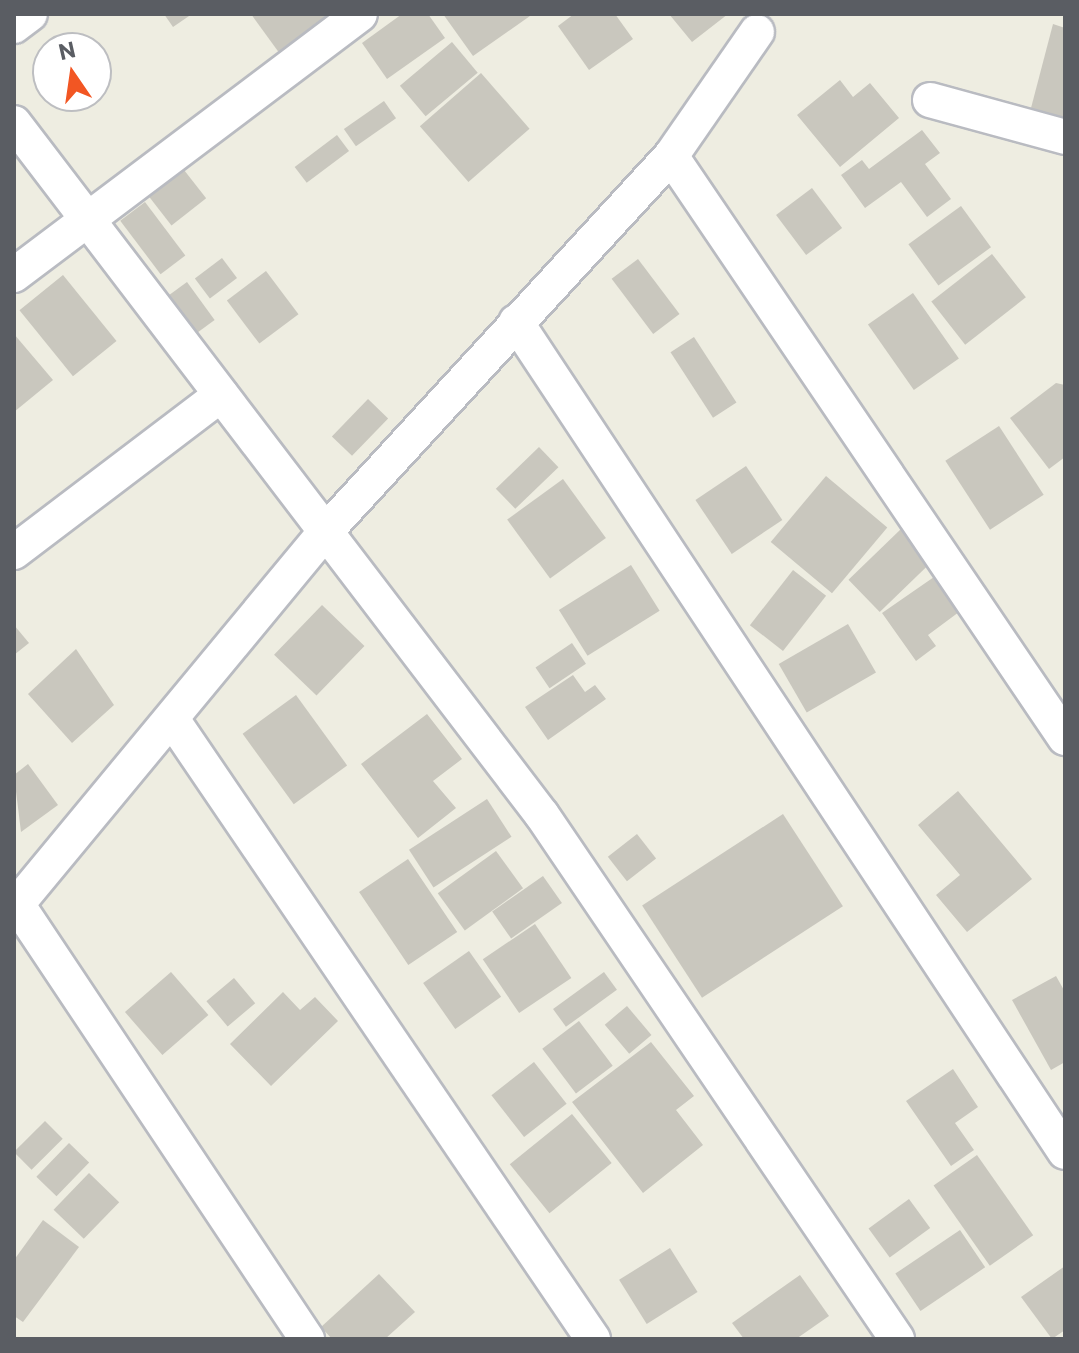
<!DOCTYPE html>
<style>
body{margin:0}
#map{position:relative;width:1079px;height:1353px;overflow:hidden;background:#eeede1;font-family:Commissioner,sans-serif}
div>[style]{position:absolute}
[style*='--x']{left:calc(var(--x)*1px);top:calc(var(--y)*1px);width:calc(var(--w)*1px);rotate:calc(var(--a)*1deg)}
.building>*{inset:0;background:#c9c7be;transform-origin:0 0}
.roads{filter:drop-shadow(2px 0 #b9bbc1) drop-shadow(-2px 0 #b9bbc1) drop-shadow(0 2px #b9bbc1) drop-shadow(0 -2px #b9bbc1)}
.street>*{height:34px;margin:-17px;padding:0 17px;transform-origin:17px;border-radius:17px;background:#fff}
span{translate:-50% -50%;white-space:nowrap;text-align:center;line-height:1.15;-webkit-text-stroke:8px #fff;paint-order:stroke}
.frame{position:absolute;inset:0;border:16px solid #5a5d63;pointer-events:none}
.north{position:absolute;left:32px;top:32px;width:80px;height:80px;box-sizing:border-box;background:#fff;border:2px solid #bdbec1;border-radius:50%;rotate:347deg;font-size:22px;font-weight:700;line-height:32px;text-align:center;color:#5a5d63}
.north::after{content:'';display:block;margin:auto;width:28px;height:36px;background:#f25623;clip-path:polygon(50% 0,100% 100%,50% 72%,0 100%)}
</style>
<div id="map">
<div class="building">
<div style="clip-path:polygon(164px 14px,192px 14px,173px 27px)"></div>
<div style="clip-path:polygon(251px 14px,335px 14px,280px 54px)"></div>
<div style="clip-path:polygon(402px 14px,428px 14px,445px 38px,387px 79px,362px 43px)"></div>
<div style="clip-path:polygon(443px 14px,528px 14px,530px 16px,473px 56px)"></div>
<div style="clip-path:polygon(574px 14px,615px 14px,633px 39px,589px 70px,558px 26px)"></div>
<div style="clip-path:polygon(669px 14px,728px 14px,692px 42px)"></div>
<div style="clip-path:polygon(1053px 24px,1065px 28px,1065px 119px,1031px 108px)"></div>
<div style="left:452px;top:42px;width:40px;height:68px;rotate:50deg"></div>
<div style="left:481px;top:73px;width:74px;height:81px;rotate:49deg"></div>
<div style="clip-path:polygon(840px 80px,853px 97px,870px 83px,899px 118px,840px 167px,797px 115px)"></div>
<div style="left:384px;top:101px;width:21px;height:49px;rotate:55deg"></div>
<div style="clip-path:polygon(922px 130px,940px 153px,925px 164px,951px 199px,927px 217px,901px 182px,865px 208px,841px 175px,862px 160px,869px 169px)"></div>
<div style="left:337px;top:135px;width:20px;height:53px;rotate:53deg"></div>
<div style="left:184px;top:170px;width:36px;height:44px;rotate:52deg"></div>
<div style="left:812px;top:188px;width:50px;height:45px;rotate:53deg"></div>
<div style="left:145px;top:202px;width:67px;height:31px;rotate:53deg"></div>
<div style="left:961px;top:206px;width:51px;height:65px;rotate:54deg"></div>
<div style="left:992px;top:254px;width:55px;height:77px;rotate:52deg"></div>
<div style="left:222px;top:258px;width:25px;height:34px;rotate:53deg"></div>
<div style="left:638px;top:259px;width:69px;height:33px;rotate:53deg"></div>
<div style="left:266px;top:271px;width:54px;height:49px;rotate:53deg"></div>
<div style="left:63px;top:275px;width:85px;height:56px;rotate:51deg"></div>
<div style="left:187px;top:282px;width:47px;height:22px;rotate:54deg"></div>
<div style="left:913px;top:293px;width:80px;height:55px;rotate:55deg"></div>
<div style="clip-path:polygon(14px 334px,53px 380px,14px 412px)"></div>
<div style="left:694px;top:337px;width:78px;height:28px;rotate:57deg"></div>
<div style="clip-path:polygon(1056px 383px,1065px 385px,1065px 457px,1049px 469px,1010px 418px)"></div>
<div style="left:368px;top:399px;width:28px;height:52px;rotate:44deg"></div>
<div style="left:999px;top:426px;width:82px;height:64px;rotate:57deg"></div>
<div style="left:539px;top:447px;width:28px;height:60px;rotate:46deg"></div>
<div style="left:746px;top:466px;width:65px;height:61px;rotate:56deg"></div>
<div style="left:826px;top:476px;width:80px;height:86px;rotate:40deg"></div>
<div style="left:563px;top:479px;width:73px;height:69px;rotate:54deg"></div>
<div style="left:901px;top:529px;width:45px;height:73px;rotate:46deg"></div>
<div style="left:631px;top:565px;width:54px;height:85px;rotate:58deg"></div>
<div style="left:793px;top:570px;width:42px;height:70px;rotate:38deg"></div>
<div style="clip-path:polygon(934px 577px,959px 612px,928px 635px,936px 646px,916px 661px,882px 613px)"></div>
<div style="left:322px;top:605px;width:59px;height:69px;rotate:44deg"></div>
<div style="left:848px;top:624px;width:56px;height:80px;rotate:60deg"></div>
<div style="clip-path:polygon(14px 625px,29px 643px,14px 655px)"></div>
<div style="left:572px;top:643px;width:25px;height:44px;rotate:56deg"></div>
<div style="clip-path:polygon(76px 649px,114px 705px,72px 743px,28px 694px)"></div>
<div style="clip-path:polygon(573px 675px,585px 692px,595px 685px,606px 699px,548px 740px,525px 707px)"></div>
<div style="left:296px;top:695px;width:87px;height:66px;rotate:54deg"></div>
<div style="clip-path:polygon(427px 714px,462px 759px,433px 781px,456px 808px,418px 838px,361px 764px)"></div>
<div style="clip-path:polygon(28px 764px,58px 805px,21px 832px,14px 775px)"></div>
<div style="clip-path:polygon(958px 791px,1032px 879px,967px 932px,936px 895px,960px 875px,918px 825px)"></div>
<div style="left:487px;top:799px;width:45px;height:93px;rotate:57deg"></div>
<div style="left:783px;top:814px;width:110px;height:168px;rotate:57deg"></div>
<div style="left:637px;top:834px;width:31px;height:37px;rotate:52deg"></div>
<div style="left:496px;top:851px;width:46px;height:72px;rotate:54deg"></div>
<div style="left:408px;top:859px;width:88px;height:59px;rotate:56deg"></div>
<div style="left:543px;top:876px;width:33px;height:62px;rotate:55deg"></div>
<div style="left:535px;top:924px;width:65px;height:63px;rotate:56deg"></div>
<div style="left:469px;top:951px;width:56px;height:56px;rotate:55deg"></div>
<div style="left:171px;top:972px;width:57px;height:61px;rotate:49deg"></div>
<div style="left:604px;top:972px;width:22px;height:63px;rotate:54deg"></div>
<div style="clip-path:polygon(1056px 976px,1065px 992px,1065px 1062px,1051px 1070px,1012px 1000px)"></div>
<div style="left:234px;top:978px;width:33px;height:36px;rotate:50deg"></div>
<div style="clip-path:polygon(283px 992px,300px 1010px,315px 997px,338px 1021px,271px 1086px,230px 1044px)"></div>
<div style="left:627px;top:1006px;width:38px;height:29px;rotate:50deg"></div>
<div style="left:579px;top:1021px;width:56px;height:46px;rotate:53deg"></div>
<div style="clip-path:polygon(651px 1042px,694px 1096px,676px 1110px,703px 1145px,643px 1193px,572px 1102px)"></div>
<div style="left:534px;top:1062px;width:53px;height:54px;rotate:52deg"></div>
<div style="clip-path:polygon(953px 1069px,978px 1107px,955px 1123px,974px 1150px,951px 1166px,906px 1101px)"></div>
<div style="left:572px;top:1114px;width:63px;height:80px;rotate:51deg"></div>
<div style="left:45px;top:1121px;width:25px;height:44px;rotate:45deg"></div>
<div style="left:69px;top:1143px;width:28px;height:47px;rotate:44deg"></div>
<div style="left:977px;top:1155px;width:98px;height:53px;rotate:55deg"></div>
<div style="left:89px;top:1173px;width:42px;height:51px;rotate:44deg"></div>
<div style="left:909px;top:1199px;width:36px;height:50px;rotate:54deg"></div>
<div style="clip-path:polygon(43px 1220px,79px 1247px,23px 1322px,14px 1316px,14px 1260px)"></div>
<div style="left:960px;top:1230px;width:45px;height:78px;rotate:56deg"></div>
<div style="left:670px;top:1248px;width:52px;height:60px;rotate:58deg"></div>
<div style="clip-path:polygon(1065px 1266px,1065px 1330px,1052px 1339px,1021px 1297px)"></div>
<div style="clip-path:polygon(379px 1274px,415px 1312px,385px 1339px,332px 1339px,321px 1327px)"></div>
<div style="clip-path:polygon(800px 1275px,829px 1316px,796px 1339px,744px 1339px,732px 1323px)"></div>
</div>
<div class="roads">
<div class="street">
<div style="--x:14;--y:26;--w:20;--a:-37"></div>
<div style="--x:930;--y:100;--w:140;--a:15.3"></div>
<div style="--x:14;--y:123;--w:870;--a:52.66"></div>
<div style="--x:542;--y:815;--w:633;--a:55.88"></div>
<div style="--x:671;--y:156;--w:703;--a:55.9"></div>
<div style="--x:14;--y:275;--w:433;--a:-37"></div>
<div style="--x:516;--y:322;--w:995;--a:56.52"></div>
<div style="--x:14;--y:552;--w:260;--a:-37.2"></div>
<div style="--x:174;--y:722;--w:746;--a:55.82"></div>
<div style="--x:17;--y:904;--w:523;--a:56.31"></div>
<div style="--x:14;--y:908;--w:489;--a:-50.4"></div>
<div style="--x:326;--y:531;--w:510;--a:-47.39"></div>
<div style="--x:671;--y:156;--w:151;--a:-55.3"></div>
</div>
</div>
<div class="frame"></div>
<div class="north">N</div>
</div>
